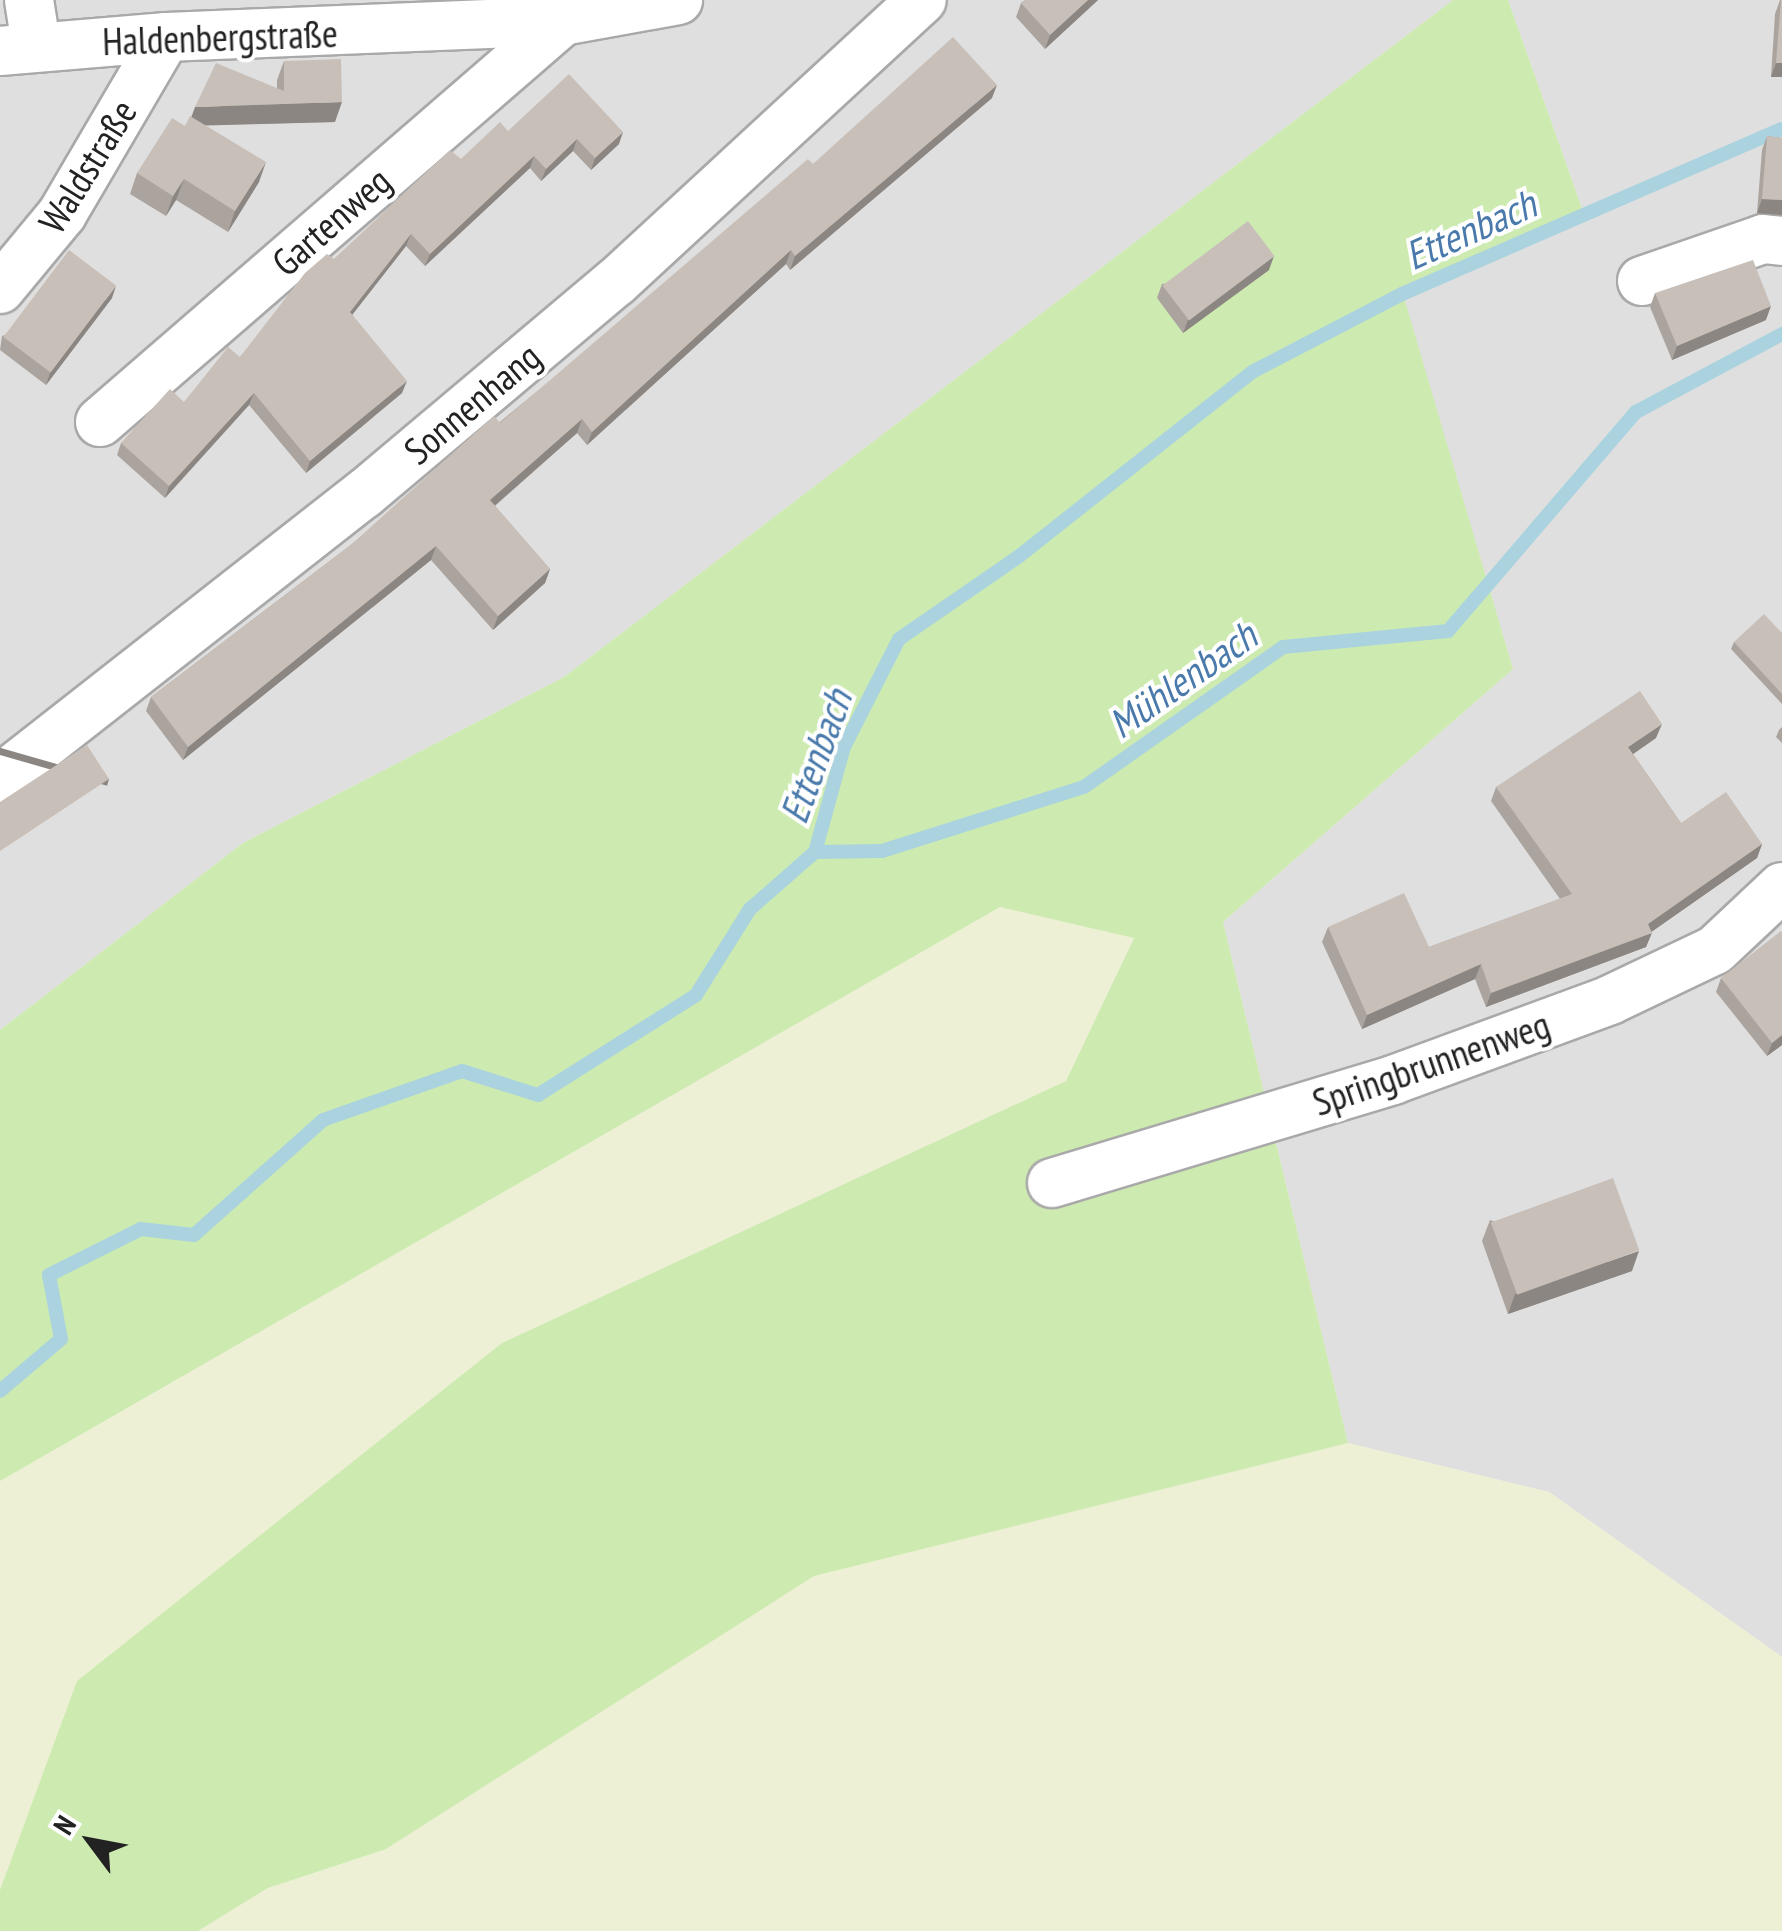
<!DOCTYPE html>
<meta charset="utf-8">
<style>
body{margin:0}
#map{position:relative;width:1782px;height:1931px;overflow:hidden;background:#f2efe9;font-family:"PT Sans Narrow",sans-serif}
div>[style]{position:absolute}
[style*='--x']{left:calc(var(--x)*1px);top:calc(var(--y)*1px);width:calc(var(--w)*1px);rotate:calc(var(--a)*1deg)}
.residential>*{inset:0;background:#e0dfdf}
.farmland>*{inset:0;background:#eef0d5}
.grass>*{inset:0;background:#cdebb0}
.stream>*{height:14px;margin:-7px;padding:0 7px;transform-origin:7px;border-radius:7px;background:#aad3df}
.roads{filter:drop-shadow(2px 0 #a9a9a9) drop-shadow(-2px 0 #a9a9a9) drop-shadow(0 2px #a9a9a9) drop-shadow(0 -2px #a9a9a9)}
.minor>*{height:48px;margin:-24px;padding:0 24px;transform-origin:24px;border-radius:24px;background:#fff}
.wall>*{inset:0;background:#aba49e}
.shaded-wall>*{inset:0;background:#8b8681;transform-origin:0 0}
.building>*{inset:0;background:#c7bfb8;transform-origin:0 0}
span{translate:-50% -50%;white-space:nowrap;text-align:center;line-height:1.15;-webkit-text-stroke:8px #fff;paint-order:stroke}
.street-label{font-size:38px;color:#222}
.water-label{font-size:40px;color:#4a7aab;font-style:italic}
.north{position:absolute;left:40px;top:1791px;width:100px;height:100px;-webkit-text-stroke:8px #fff;paint-order:stroke;rotate:302deg;font-size:28px;font-weight:700;line-height:40px;text-align:center;color:#222}
.north::after{content:'';display:block;margin:auto;width:35px;height:45px;background:#222;clip-path:polygon(50% 0,100% 100%,50% 72%,0 100%)}
</style>
<div id="map">
<div class="residential">
<div style="clip-path:polygon(0 0,1453px 0,564px 677px,243px 843px,0 1030px)"></div>
<div style="clip-path:polygon(1508px 0,1782px 0,1782px 1657px,1549px 1492px,1348px 1443px,1223px 922px,1513px 669px,1402px 294px,1584px 214px)"></div>
</div>
<div class="farmland">
<div style="clip-path:polygon(1000px 907px,1134px 937px,1066px 1081px,502px 1343px,78px 1681px,0 1890px,0 1481px)"></div>
<div style="clip-path:polygon(1348px 1443px,1549px 1492px,1782px 1657px,1782px 1931px,198px 1931px,268px 1888px,386px 1849px,813px 1576px)"></div>
</div>
<div class="grass">
<div style="clip-path:polygon(1453px 0,1508px 0,1584px 214px,1403px 294px,1513px 669px,1223px 922px,1348px 1443px,814px 1576px,386px 1849px,268px 1888px,198px 1931px,0 1931px,0 1890px,77px 1681px,502px 1343px,1066px 1081px,1134px 938px,1000px 907px,0 1481px,0 1030px,243px 843px,564px 677px)"></div>
</div>
<div class="stream">
<div style="--x:815;--y:852;--w:67;--a:-0.9"></div>
<div style="--x:882;--y:851;--w:212;--a:-17.6"></div>
<div style="--x:1084;--y:787;--w:243;--a:-35.1"></div>
<div style="--x:1283;--y:647;--w:166;--a:-5.5"></div>
<div style="--x:1448;--y:631;--w:289;--a:-49.4"></div>
<div style="--x:1636;--y:412;--w:166;--a:-28.1"></div>
<div style="--x:0;--y:1391;--w:80;--a:-40.4"></div>
<div style="--x:61;--y:1339;--w:65;--a:-100.6"></div>
<div style="--x:49;--y:1275;--w:103;--a:-26.6"></div>
<div style="--x:141;--y:1229;--w:53;--a:6.5"></div>
<div style="--x:194;--y:1235;--w:173;--a:-41.7"></div>
<div style="--x:323;--y:1120;--w:147;--a:-19.4"></div>
<div style="--x:462;--y:1071;--w:80;--a:17.5"></div>
<div style="--x:538;--y:1095;--w:187;--a:-32.3"></div>
<div style="--x:696;--y:995;--w:102;--a:-57.9"></div>
<div style="--x:750;--y:909;--w:86;--a:-41.2"></div>
<div style="--x:815;--y:852;--w:109;--a:-74.6"></div>
<div style="--x:844;--y:747;--w:121;--a:-63"></div>
<div style="--x:899;--y:639;--w:145;--a:-34.6"></div>
<div style="--x:1018;--y:557;--w:298;--a:-38.3"></div>
<div style="--x:1252;--y:372;--w:169;--a:-27.5"></div>
<div style="--x:1402;--y:294;--w:414;--a:-23.5"></div>
</div>
<div class="roads">
<div class="minor">
<div style="--x:29;--y:0;--w:45;--a:81"></div>
<div style="--x:0;--y:51;--w:167;--a:-4.8"></div>
<div style="--x:166;--y:37;--w:397;--a:-2.3"></div>
<div style="--x:563;--y:21;--w:117;--a:-10.3"></div>
<div style="--x:1642;--y:281;--w:128;--a:-19.1"></div>
<div style="--x:1763;--y:239;--w:19;--a:6"></div>
<div style="--x:0;--y:289;--w:97;--a:-50.4"></div>
<div style="--x:62;--y:214;--w:205;--a:-59.6"></div>
<div style="--x:100;--y:422;--w:613;--a:-40.9"></div>
<div style="--x:0;--y:779;--w:462;--a:-38.1"></div>
<div style="--x:364;--y:494;--w:329;--a:-40.1"></div>
<div style="--x:616;--y:282;--w:416;--a:-42.7"></div>
<div style="--x:1052;--y:1183;--w:356;--a:-16.8"></div>
<div style="--x:1393;--y:1080;--w:231;--a:-20.2"></div>
<div style="--x:1610;--y:1000;--w:116;--a:-25.5"></div>
<div style="--x:1715;--y:950;--w:92;--a:-43.2"></div>
</div>
</div>
<div class="wall">
<div style="clip-path:polygon(1025px 0,1098px 0,1045px 49px,1016px 17px,1021px 3px)"></div>
<div style="clip-path:polygon(1780px 0,1782px 0,1782px 77px,1771px 77px,1775px 14px)"></div>
<div style="clip-path:polygon(284px 61px,335px 122px,205px 125px,259px 182px,228px 232px,176px 200px,166px 216px,130px 194px,137px 173px,185px 126px,191px 117px,277px 88px,277px 80px)"></div>
<div style="clip-path:polygon(992px 98px,790px 270px,786px 264px,587px 445px,577px 433px,495px 506px,550px 569px,545px 583px,493px 630px,431px 560px,183px 760px,146px 711px,151px 697px,352px 544px,813px 164px)"></div>
<div style="clip-path:polygon(508px 131px,619px 144px,591px 170px,573px 151px,541px 181px,530px 168px,425px 266px,406px 246px,352px 315px,402px 393px,306px 473px,249px 405px,165px 498px,117px 455px,121px 443px,184px 402px,240px 357px,334px 259px,461px 159px)"></div>
<div style="clip-path:polygon(1767px 136px,1782px 138px,1782px 215px,1757px 213px,1762px 150px)"></div>
<div style="clip-path:polygon(1269px 270px,1183px 333px,1157px 298px,1162px 284px)"></div>
<div style="clip-path:polygon(1655px 293px,1766px 320px,1672px 360px,1650px 307px)"></div>
<div style="clip-path:polygon(112px 298px,46px 385px,0 350px,2px 336px)"></div>
<div style="clip-path:polygon(1782px 633px,1782px 704px,1731px 649px,1734px 642px)"></div>
<div style="clip-path:polygon(1782px 727px,1782px 743px,1776px 737px,1779px 730px)"></div>
<div style="clip-path:polygon(1656px 738px,1633px 754px,1681px 823px,1762px 844px,1757px 858px,1651px 932px,1646px 947px,1486px 1007px,1475px 979px,1362px 1029px,1322px 942px,1328px 927px,1429px 947px,1560px 899px,1491px 801px,1496px 787px)"></div>
<div style="clip-path:polygon(1782px 933px,1782px 1045px,1767px 1056px,1716px 992px,1721px 978px)"></div>
<div style="clip-path:polygon(1490px 1220px,1632px 1271px,1508px 1314px,1482px 1241px)"></div>
</div>
<div class="shaded-wall">
<div style="clip-path:polygon(1088px 0,1098px 0,1045px 49px,1050px 35px)"></div>
<div style="clip-path:polygon(1776px 63px,1782px 63px,1782px 77px,1771px 77px)"></div>
<div style="clip-path:polygon(997px 85px,992px 98px,790px 270px,795px 256px)"></div>
<div style="clip-path:polygon(342px 102px,335px 122px,188px 126px,195px 107px)"></div>
<div style="clip-path:polygon(623px 132px,619px 144px,591px 170px,595px 158px)"></div>
<div style="clip-path:polygon(577px 139px,573px 151px,541px 181px,546px 169px)"></div>
<div style="clip-path:polygon(534px 156px,530px 168px,425px 266px,430px 254px)"></div>
<div style="clip-path:polygon(266px 162px,259px 182px,228px 232px,235px 211px)"></div>
<div style="clip-path:polygon(184px 179px,176px 200px,166px 216px,173px 196px)"></div>
<div style="clip-path:polygon(1762px 199px,1782px 200px,1782px 215px,1757px 213px)"></div>
<div style="clip-path:polygon(411px 234px,406px 246px,345px 324px,350px 312px)"></div>
<div style="clip-path:polygon(791px 250px,786px 264px,587px 445px,592px 432px)"></div>
<div style="clip-path:polygon(1274px 256px,1269px 270px,1183px 333px,1188px 320px)"></div>
<div style="clip-path:polygon(116px 286px,112px 298px,46px 385px,50px 373px)"></div>
<div style="clip-path:polygon(1771px 306px,1766px 320px,1672px 360px,1677px 346px)"></div>
<div style="clip-path:polygon(407px 381px,402px 393px,306px 473px,310px 461px)"></div>
<div style="clip-path:polygon(254px 393px,249px 405px,165px 498px,169px 486px)"></div>
<div style="clip-path:polygon(582px 419px,577px 433px,485px 514px,490px 500px)"></div>
<div style="clip-path:polygon(436px 546px,431px 560px,183px 760px,188px 747px)"></div>
<div style="clip-path:polygon(550px 569px,545px 583px,493px 630px,498px 616px)"></div>
<div style="clip-path:polygon(1662px 724px,1656px 738px,1623px 761px,1628px 747px)"></div>
<div style="left:109px;top:779px;width:7px;height:131px;rotate:106deg"></div>
<div style="clip-path:polygon(1762px 844px,1757px 858px,1647px 935px,1652px 933px,1646px 947px,1486px 1007px,1491px 993px,1648px 924px)"></div>
<div style="clip-path:polygon(1481px 964px,1475px 979px,1362px 1029px,1367px 1015px)"></div>
<div style="clip-path:polygon(1782px 1035px,1782px 1045px,1767px 1056px,1772px 1043px)"></div>
<div style="clip-path:polygon(1639px 1251px,1632px 1271px,1508px 1314px,1515px 1294px)"></div>
</div>
<div class="building">
<div style="clip-path:polygon(1025px 0,1088px 0,1050px 35px,1021px 3px)"></div>
<div style="clip-path:polygon(1781px 0,1782px 0,1782px 63px,1776px 63px)"></div>
<div style="clip-path:polygon(953px 37px,997px 85px,795px 256px,791px 250px,592px 432px,582px 419px,490px 500px,550px 569px,498px 616px,436px 546px,188px 747px,151px 697px,352px 544px,494px 416px,500px 423px,808px 159px,813px 164px)"></div>
<div style="clip-path:polygon(341px 59px,342px 102px,195px 107px,216px 63px,284px 91px,284px 61px)"></div>
<div style="clip-path:polygon(569px 74px,623px 132px,595px 158px,577px 139px,546px 169px,534px 156px,430px 254px,411px 234px,350px 312px,407px 381px,310px 461px,254px 393px,169px 486px,121px 443px,170px 389px,184px 402px,228px 347px,240px 357px,305px 273px,327px 254px,334px 259px,450px 150px,461px 159px,500px 122px,508px 131px)"></div>
<div style="clip-path:polygon(190px 116px,266px 162px,235px 211px,184px 179px,173px 196px,137px 173px,172px 118px,185px 126px)"></div>
<div style="clip-path:polygon(1767px 136px,1782px 138px,1782px 200px,1762px 199px)"></div>
<div style="left:1248px;top:221px;width:44px;height:107px;rotate:53deg"></div>
<div style="left:69px;top:250px;width:59px;height:109px;rotate:37deg"></div>
<div style="clip-path:polygon(1753px 260px,1771px 306px,1677px 346px,1655px 293px)"></div>
<div style="clip-path:polygon(1764px 614px,1782px 633px,1782px 694px,1734px 642px)"></div>
<div style="clip-path:polygon(1640px 691px,1662px 724px,1628px 747px,1681px 823px,1726px 792px,1762px 844px,1648px 924px,1652px 933px,1491px 993px,1481px 964px,1367px 1015px,1328px 927px,1404px 893px,1429px 947px,1572px 894px,1496px 787px)"></div>
<div style="clip-path:polygon(87px 745px,109px 779px,0 851px,0 802px)"></div>
<div style="clip-path:polygon(1781px 931px,1782px 933px,1782px 1035px,1772px 1043px,1721px 978px)"></div>
<div style="left:1613px;top:1178px;width:77px;height:130px;rotate:70deg"></div>
</div>
<div class="street-label">
<span style="left:220px;top:37px;rotate:-2deg">Haldenbergstraße</span>
<span style="left:87px;top:166px;rotate:-58deg">Waldstraße</span>
<span style="left:331px;top:221px;rotate:-41deg">Gartenweg</span>
<span style="left:472px;top:403px;rotate:-40deg">Sonnenhang</span>
<span style="left:1431px;top:1063px;rotate:-19deg">Springbrunnenweg</span>
</div>
<div class="water-label">
<span style="left:1470px;top:229px;rotate:-24deg">Ettenbach</span>
<span style="left:1182px;top:679px;rotate:-35deg">Mühlenbach</span>
<span style="left:815px;top:756px;rotate:-70deg">Ettenbach</span>
</div>
<div class="north">N</div>
</div>
